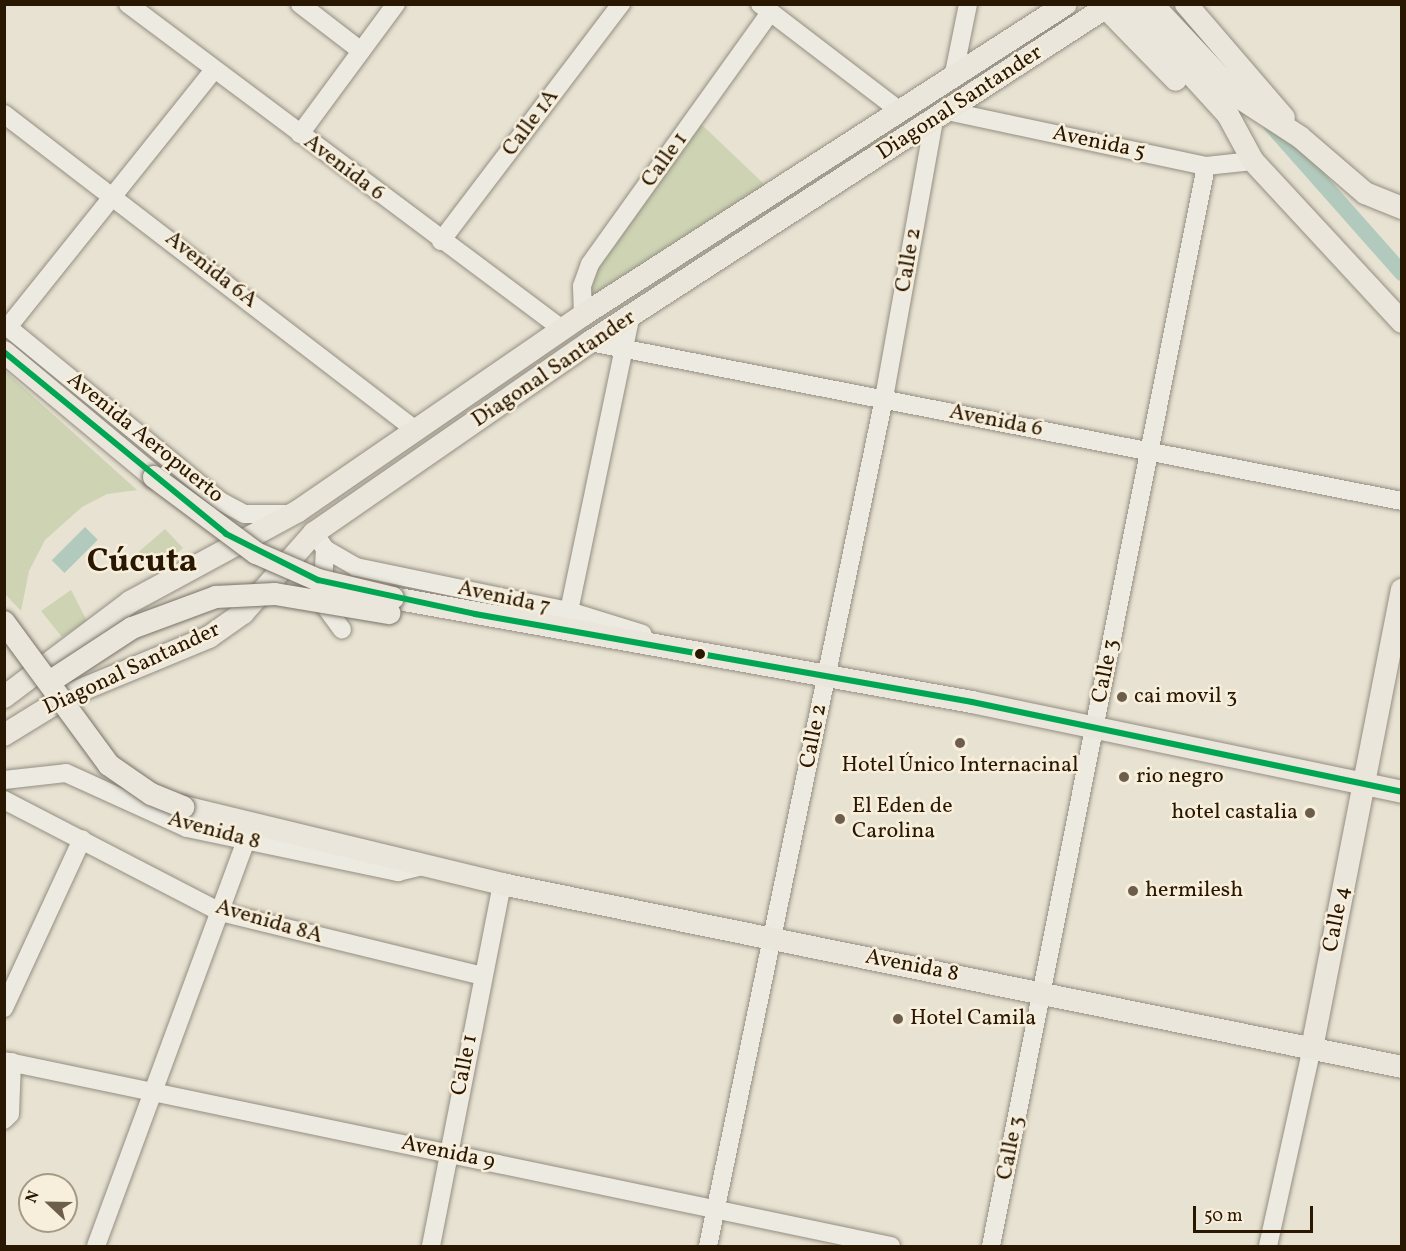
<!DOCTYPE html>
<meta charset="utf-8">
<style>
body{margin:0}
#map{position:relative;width:1406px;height:1251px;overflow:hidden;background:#e8e2d2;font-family:Vollkorn,serif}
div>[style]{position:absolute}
.green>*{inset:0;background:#cdd3b3}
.water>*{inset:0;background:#b2cabd;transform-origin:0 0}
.canal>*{height:16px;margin:-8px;padding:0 8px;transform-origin:8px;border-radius:8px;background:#b2cabd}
.roads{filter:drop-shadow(0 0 2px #948e82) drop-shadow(0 0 2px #948e82)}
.minor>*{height:18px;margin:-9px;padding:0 9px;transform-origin:9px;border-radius:9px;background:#edeae1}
.major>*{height:22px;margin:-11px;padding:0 11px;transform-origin:11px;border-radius:11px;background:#eae6dc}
.bridges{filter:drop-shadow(0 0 2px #787267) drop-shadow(0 0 2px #787267)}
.major-bridge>*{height:22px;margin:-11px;padding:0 11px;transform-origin:11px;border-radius:11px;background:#eae6dc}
.bus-1>*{height:6px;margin:-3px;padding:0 3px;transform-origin:3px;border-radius:3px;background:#00a651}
.dots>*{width:16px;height:16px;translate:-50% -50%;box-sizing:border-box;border:3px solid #f7efdb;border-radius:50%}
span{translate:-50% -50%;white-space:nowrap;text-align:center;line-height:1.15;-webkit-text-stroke:5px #f7efdb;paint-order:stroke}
.street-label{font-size:22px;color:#2a1702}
.poi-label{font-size:22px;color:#2a1702}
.left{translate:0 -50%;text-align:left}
.right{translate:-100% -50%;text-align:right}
.town-label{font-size:34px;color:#2a1702;font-weight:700}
.frame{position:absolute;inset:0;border:6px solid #2a1702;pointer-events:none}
.north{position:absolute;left:18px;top:1173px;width:60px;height:60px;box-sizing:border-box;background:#f7efdb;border:2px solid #a59984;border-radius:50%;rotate:292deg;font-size:16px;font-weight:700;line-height:24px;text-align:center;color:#2a1702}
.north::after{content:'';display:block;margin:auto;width:21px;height:27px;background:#6c5e4b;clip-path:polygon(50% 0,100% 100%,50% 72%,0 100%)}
.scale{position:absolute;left:1193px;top:1206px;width:120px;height:27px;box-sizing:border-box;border:3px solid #2a1702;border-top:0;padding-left:8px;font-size:18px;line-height:21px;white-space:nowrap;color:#2a1702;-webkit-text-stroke:4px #f7efdb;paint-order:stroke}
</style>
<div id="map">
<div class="green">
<i style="clip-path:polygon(701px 124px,765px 185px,589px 305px,588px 279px)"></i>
<i style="clip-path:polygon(5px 371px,137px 490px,107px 494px,82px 507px,45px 540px,29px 571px,21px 611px,5px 594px)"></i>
<i style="clip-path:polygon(165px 529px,183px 548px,164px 564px,134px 556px)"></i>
<i style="clip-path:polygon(71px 590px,87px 621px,62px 637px,41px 611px)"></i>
</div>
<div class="water">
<i style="left:85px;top:527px;width:18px;height:47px;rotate:45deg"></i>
</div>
<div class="canal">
<i style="left:1271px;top:125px;width:198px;rotate:48.5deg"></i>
</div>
<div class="roads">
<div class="minor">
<i style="left:128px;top:4px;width:542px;rotate:36.83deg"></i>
<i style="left:300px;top:4px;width:77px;rotate:37.6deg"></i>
<i style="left:760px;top:4px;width:176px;rotate:37.4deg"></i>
<i style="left:953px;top:78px;width:76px;rotate:-78.5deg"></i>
<i style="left:947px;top:111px;width:265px;rotate:12deg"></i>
<i style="left:1206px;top:166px;width:47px;rotate:-6.1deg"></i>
<i style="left:4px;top:114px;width:517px;rotate:37.53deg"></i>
<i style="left:300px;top:134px;width:162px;rotate:-53.6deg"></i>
<i style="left:441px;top:241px;width:298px;rotate:-52.8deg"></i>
<i style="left:583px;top:315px;width:29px;rotate:-92deg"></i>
<i style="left:582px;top:286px;width:23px;rotate:-70deg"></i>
<i style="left:590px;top:264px;width:309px;rotate:-54.4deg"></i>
<i style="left:4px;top:324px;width:279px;rotate:39.3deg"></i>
<i style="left:220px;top:501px;width:27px;rotate:28deg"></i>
<i style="left:244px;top:514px;width:43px"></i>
<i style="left:8px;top:327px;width:329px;rotate:-51.3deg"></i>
<i style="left:590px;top:342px;width:827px;rotate:11.08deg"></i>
<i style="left:314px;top:533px;width:19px;rotate:55deg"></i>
<i style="left:325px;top:549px;width:36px;rotate:30deg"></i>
<i style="left:356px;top:567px;width:217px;rotate:11.7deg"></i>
<i style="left:569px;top:611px;width:77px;rotate:17.3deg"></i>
<i style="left:325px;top:549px;width:53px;rotate:93.2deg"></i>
<i style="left:322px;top:602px;width:34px;rotate:54deg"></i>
<i style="left:569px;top:611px;width:299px;rotate:-78.2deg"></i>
<i style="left:4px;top:780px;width:62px;rotate:-6.4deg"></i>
<i style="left:66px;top:773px;width:133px;rotate:24.4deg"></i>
<i style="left:187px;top:828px;width:216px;rotate:11.8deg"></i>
<i style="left:398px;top:872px;width:25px;rotate:-14deg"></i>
<i style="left:4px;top:800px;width:243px;rotate:27.4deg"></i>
<i style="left:220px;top:912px;width:270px;rotate:13.7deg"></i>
<i style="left:4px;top:1008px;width:186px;rotate:-65.2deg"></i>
<i style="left:4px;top:1061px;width:906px;rotate:11.78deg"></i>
<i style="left:4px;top:1120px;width:8px;rotate:-45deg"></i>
<i style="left:10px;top:1114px;width:52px;rotate:-87.8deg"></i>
<i style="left:96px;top:1246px;width:432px;rotate:-69.7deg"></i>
<i style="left:431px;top:1246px;width:369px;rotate:-78.9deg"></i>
<i style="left:708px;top:1246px;width:866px;rotate:-78.27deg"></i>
<i style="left:884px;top:398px;width:283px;rotate:-79.8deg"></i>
<i style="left:991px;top:1246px;width:1101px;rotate:-78.74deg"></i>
<i style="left:1268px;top:1246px;width:203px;rotate:-77.5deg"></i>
</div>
<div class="major">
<i style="left:1127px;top:4px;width:150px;rotate:47.7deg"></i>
<i style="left:1228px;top:115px;width:52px;rotate:61.5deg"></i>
<i style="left:1253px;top:161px;width:219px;rotate:47.2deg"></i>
<i style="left:1152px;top:4px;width:129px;rotate:46.9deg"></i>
<i style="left:1240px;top:98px;width:72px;rotate:33deg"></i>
<i style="left:1300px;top:137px;width:86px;rotate:40.7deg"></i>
<i style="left:1365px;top:193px;width:40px;rotate:22deg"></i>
<i style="left:1186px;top:4px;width:150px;rotate:49.3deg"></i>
<i style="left:1106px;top:8px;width:100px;rotate:45.8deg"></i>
<i style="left:4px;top:352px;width:195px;rotate:39.8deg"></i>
<i style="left:393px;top:598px;width:588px;rotate:10.18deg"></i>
<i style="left:972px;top:702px;width:439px;rotate:11.8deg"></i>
<i style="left:4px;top:697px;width:158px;rotate:-37deg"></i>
<i style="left:130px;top:602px;width:191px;rotate:-28.4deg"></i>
<i style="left:298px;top:511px;width:346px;rotate:-34.5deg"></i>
<i style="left:583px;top:315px;width:574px;rotate:-32.78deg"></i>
<i style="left:4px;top:735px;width:76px;rotate:-31.6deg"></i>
<i style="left:69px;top:695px;width:152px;rotate:-22.5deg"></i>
<i style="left:209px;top:637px;width:42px;rotate:-35.2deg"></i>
<i style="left:243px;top:613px;width:107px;rotate:-48.4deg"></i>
<i style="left:314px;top:533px;width:336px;rotate:-34.7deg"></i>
<i style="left:590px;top:342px;width:621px;rotate:-32.97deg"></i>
<i style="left:184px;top:807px;width:327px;rotate:13.6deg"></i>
<i style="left:502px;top:884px;width:918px;rotate:11.49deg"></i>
<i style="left:1312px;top:1048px;width:467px;rotate:-78.9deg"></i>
</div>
</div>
<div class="bridges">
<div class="major-bridge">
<i style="left:154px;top:477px;width:127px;rotate:36.7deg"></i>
<i style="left:256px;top:553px;width:68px;rotate:23.5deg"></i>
<i style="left:318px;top:580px;width:77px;rotate:13.5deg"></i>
<i style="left:4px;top:622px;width:177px;rotate:53.7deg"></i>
<i style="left:109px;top:765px;width:51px;rotate:34.6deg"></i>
<i style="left:151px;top:794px;width:35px;rotate:22deg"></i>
<i style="left:57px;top:677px;width:90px;rotate:-33.2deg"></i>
<i style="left:132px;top:628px;width:90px;rotate:-20.3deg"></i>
<i style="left:216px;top:597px;width:59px;rotate:-2.9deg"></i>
<i style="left:275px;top:594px;width:116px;rotate:9.5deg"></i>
</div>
</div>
<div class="bus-1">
<i style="left:4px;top:352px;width:287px;rotate:39.3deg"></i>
<i style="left:226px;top:534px;width:103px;rotate:26.6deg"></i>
<i style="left:318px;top:580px;width:161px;rotate:12.2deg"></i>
<i style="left:475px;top:614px;width:505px;rotate:10.04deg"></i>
<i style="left:972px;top:702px;width:439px;rotate:11.8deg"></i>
</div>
<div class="dots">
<i style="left:700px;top:654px;background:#2a1702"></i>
<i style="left:1122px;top:697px;background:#6c5e4b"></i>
<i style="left:960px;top:743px;background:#6c5e4b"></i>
<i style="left:1124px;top:777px;background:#6c5e4b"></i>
<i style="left:1310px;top:813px;background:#6c5e4b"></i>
<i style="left:840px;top:819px;background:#6c5e4b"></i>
<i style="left:1133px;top:891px;background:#6c5e4b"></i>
<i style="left:898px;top:1019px;background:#6c5e4b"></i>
</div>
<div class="street-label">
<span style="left:960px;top:103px;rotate:-33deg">Diagonal Santander</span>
<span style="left:531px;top:123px;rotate:-53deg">Calle 1A</span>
<span style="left:1099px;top:143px;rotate:12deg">Avenida 5</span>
<span style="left:665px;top:160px;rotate:-54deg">Calle 1</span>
<span style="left:344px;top:168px;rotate:37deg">Avenida 6</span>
<span style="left:909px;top:260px;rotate:-80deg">Calle 2</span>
<span style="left:211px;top:270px;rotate:38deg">Avenida 6A</span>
<span style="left:554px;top:369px;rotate:-34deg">Diagonal Santander</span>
<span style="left:996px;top:421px;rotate:11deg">Avenida 6</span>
<span style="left:145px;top:438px;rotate:39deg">Avenida Aeropuerto</span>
<span style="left:504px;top:598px;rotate:12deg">Avenida 7</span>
<span style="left:132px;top:669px;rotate:-25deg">Diagonal Santander</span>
<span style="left:1106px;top:671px;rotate:-79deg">Calle 3</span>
<span style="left:814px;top:736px;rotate:-79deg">Calle 2</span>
<span style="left:214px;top:831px;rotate:15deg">Avenida 8</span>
<span style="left:1337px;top:919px;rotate:-79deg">Calle 4</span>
<span style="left:269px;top:922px;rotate:16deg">Avenida 8A</span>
<span style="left:912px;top:966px;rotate:11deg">Avenida 8</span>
<span style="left:465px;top:1065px;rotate:-79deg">Calle 1</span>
<span style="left:1011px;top:1148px;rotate:-79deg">Calle 3</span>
<span style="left:448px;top:1153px;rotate:12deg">Avenida 9</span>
</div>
<div class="poi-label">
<span class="left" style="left:1134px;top:697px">cai movil 3</span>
<span style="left:960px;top:766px">Hotel Único Internacinal</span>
<span class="left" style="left:1136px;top:777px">rio negro</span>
<span class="left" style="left:852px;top:819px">El Eden de<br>Carolina</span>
<span class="right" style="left:1298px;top:813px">hotel castalia</span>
<span class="left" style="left:1145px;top:891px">hermilesh</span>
<span class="left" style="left:910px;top:1019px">Hotel Camila</span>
</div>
<div class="town-label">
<span style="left:142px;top:563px">Cúcuta</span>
</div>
<div class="frame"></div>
<div class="north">N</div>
<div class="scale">50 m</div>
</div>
